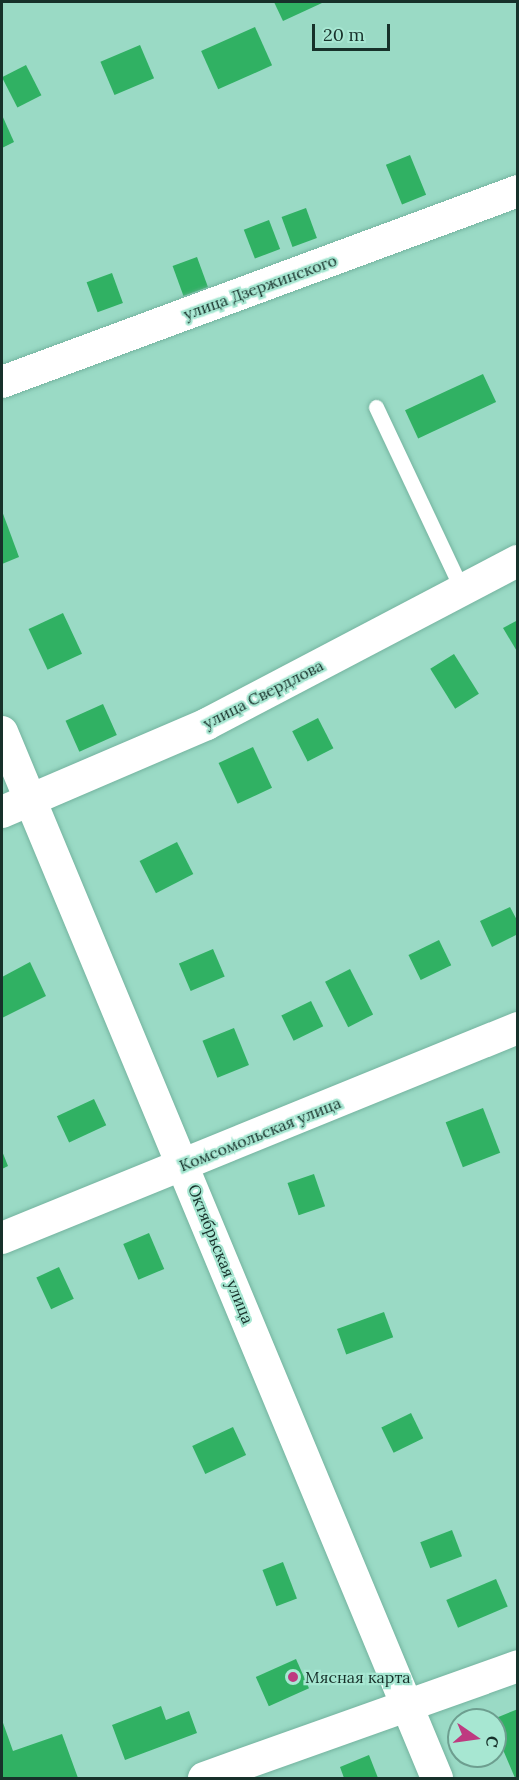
<!DOCTYPE html>
<meta charset="utf-8">
<style>
body{margin:0}
#map{position:relative;width:519px;height:1780px;overflow:hidden;background:#9adac5;font-family:Lora,serif}
div>[style]{position:absolute}
.building>*{inset:0;background:#30b163;transform-origin:0 0}
.roads{filter:drop-shadow(0 0 2px #74b39f) drop-shadow(0 0 2px #74b39f)}
.service>*{height:15px;margin:-7.5px;padding:0 7.5px;transform-origin:7.5px;border-radius:7.5px;background:#fff}
.minor>*{height:32px;margin:-16px;padding:0 16px;transform-origin:16px;border-radius:16px;background:#fff}
.dots>*{width:16px;height:16px;translate:-50% -50%;box-sizing:border-box;border:3px solid #a7e7d2;border-radius:50%}
span{translate:-50% -50%;white-space:nowrap;text-align:center;line-height:1.15;-webkit-text-stroke:4.5px #a7e7d2;paint-order:stroke}
.street-label{font-size:16px;color:#17312a}
.poi-label{font-size:16px;color:#17312a}
.left{translate:0 -50%;text-align:left}
.frame{position:absolute;inset:0;border:3px solid #17312a;pointer-events:none}
.north{position:absolute;left:447px;top:1708px;width:60px;height:60px;box-sizing:border-box;background:#a7e7d2;border:2px solid #6d9e8f;border-radius:50%;rotate:103deg;font-size:16px;font-weight:700;line-height:24px;text-align:center;color:#17312a}
.north::after{content:'';display:block;margin:auto;width:21px;height:27px;background:#be3a80;clip-path:polygon(50% 0,100% 100%,50% 72%,0 100%)}
.scale{position:absolute;left:312px;top:24px;width:78px;height:27px;box-sizing:border-box;border:3px solid #17312a;border-top:0;padding-left:8px;font-size:18px;line-height:21px;white-space:nowrap;color:#17312a;-webkit-text-stroke:4px #a7e7d2;paint-order:stroke}
</style>
<div id="map">
<div class="building">
<i style="clip-path:polygon(274px 2px,321px 2px,322px 3px,283px 21px)"></i>
<i style="left:255px;top:27px;width:42px;height:59px;rotate:66deg"></i>
<i style="left:140px;top:45px;width:36px;height:43px;rotate:67deg"></i>
<i style="left:26px;top:65px;width:34px;height:27px;rotate:63deg"></i>
<i style="clip-path:polygon(2px 115px,14px 142px,2px 148px)"></i>
<i style="left:410px;top:155px;width:43px;height:26px;rotate:68deg"></i>
<i style="left:306px;top:208px;width:32px;height:26px;rotate:70deg"></i>
<i style="left:269px;top:220px;width:31px;height:27px;rotate:69deg"></i>
<i style="left:197px;top:257px;width:32px;height:26px;rotate:70deg"></i>
<i style="left:112px;top:273px;width:32px;height:27px;rotate:70deg"></i>
<i style="left:483px;top:374px;width:31px;height:86px;rotate:65deg"></i>
<i style="clip-path:polygon(2px 511px,19px 557px,2px 564px)"></i>
<i style="left:63px;top:613px;width:45px;height:38px;rotate:65deg"></i>
<i style="clip-path:polygon(518px 620px,518px 653px,503px 628px)"></i>
<i style="left:454px;top:654px;width:47px;height:28px;rotate:58deg"></i>
<i style="left:103px;top:704px;width:34px;height:41px;rotate:66deg"></i>
<i style="left:318px;top:718px;width:34px;height:29px;rotate:63deg"></i>
<i style="left:253px;top:747px;width:45px;height:38px;rotate:65deg"></i>
<i style="left:177px;top:842px;width:36px;height:42px;rotate:63deg"></i>
<i style="clip-path:polygon(510px 907px,518px 922px,518px 934px,492px 947px,480px 921px)"></i>
<i style="left:439px;top:940px;width:28px;height:34px;rotate:64deg"></i>
<i style="left:213px;top:949px;width:30px;height:37px;rotate:67deg"></i>
<i style="clip-path:polygon(30px 962px,46px 996px,2px 1018px,2px 977px)"></i>
<i style="left:350px;top:969px;width:51px;height:28px;rotate:63deg"></i>
<i style="left:311px;top:1001px;width:28px;height:33px;rotate:64deg"></i>
<i style="left:234px;top:1028px;width:40px;height:34px;rotate:68deg"></i>
<i style="left:94px;top:1099px;width:29px;height:41px;rotate:65deg"></i>
<i style="left:483px;top:1108px;width:48px;height:40px;rotate:69deg"></i>
<i style="clip-path:polygon(2px 1151px,8px 1166px,2px 1169px)"></i>
<i style="left:314px;top:1174px;width:34px;height:28px;rotate:71deg"></i>
<i style="left:149px;top:1233px;width:39px;height:28px;rotate:67deg"></i>
<i style="left:59px;top:1267px;width:35px;height:25px;rotate:65deg"></i>
<i style="left:384px;top:1312px;width:27px;height:50px;rotate:70deg"></i>
<i style="left:411px;top:1413px;width:28px;height:33px;rotate:64deg"></i>
<i style="left:233px;top:1427px;width:31px;height:45px;rotate:65deg"></i>
<i style="left:452px;top:1530px;width:28px;height:34px;rotate:69deg"></i>
<i style="left:283px;top:1562px;width:39px;height:22px;rotate:69deg"></i>
<i style="left:496px;top:1579px;width:30px;height:54px;rotate:67deg"></i>
<i style="left:296px;top:1659px;width:32px;height:44px;rotate:66deg"></i>
<i style="clip-path:polygon(161px 1706px,166px 1720px,189px 1711px,197px 1733px,125px 1760px,112px 1725px)"></i>
<i style="clip-path:polygon(518px 1709px,518px 1778px,515px 1778px,495px 1731px,495px 1720px,491px 1720px)"></i>
<i style="clip-path:polygon(2px 1720px,13px 1751px,62px 1734px,78px 1778px,2px 1778px)"></i>
<i style="clip-path:polygon(369px 1755px,378px 1778px,344px 1778px,340px 1767px)"></i>
</div>
<div class="roads">
<div class="service">
<i style="left:376px;top:407px;width:202px;rotate:64.8deg"></i>
</div>
<div class="minor">
<i style="left:2px;top:382px;width:550px;rotate:-20.31deg"></i>
<i style="left:2px;top:732px;width:1133px;rotate:67.42deg"></i>
<i style="left:2px;top:812px;width:223px;rotate:-23.2deg"></i>
<i style="left:207px;top:724px;width:351px;rotate:-27.7deg"></i>
<i style="left:2px;top:1238px;width:557px;rotate:-22.15deg"></i>
<i style="left:204px;top:1778px;width:333px;rotate:-19.6deg"></i>
</div>
</div>
<div class="dots">
<i style="left:293px;top:1677px;background:#be3a80"></i>
</div>
<div class="street-label">
<span style="left:260px;top:287px;rotate:-20deg">улица Дзержинского</span>
<span style="left:263px;top:694px;rotate:-27deg">улица Свердлова</span>
<span style="left:260px;top:1134px;rotate:-22deg">Комсомольская улица</span>
<span style="left:221px;top:1254px;rotate:68deg">Октябрьская улица</span>
</div>
<div class="poi-label">
<span class="left" style="left:305px;top:1677px">Мясная карта</span>
</div>
<div class="frame"></div>
<div class="north">С</div>
<div class="scale">20 m</div>
</div>
